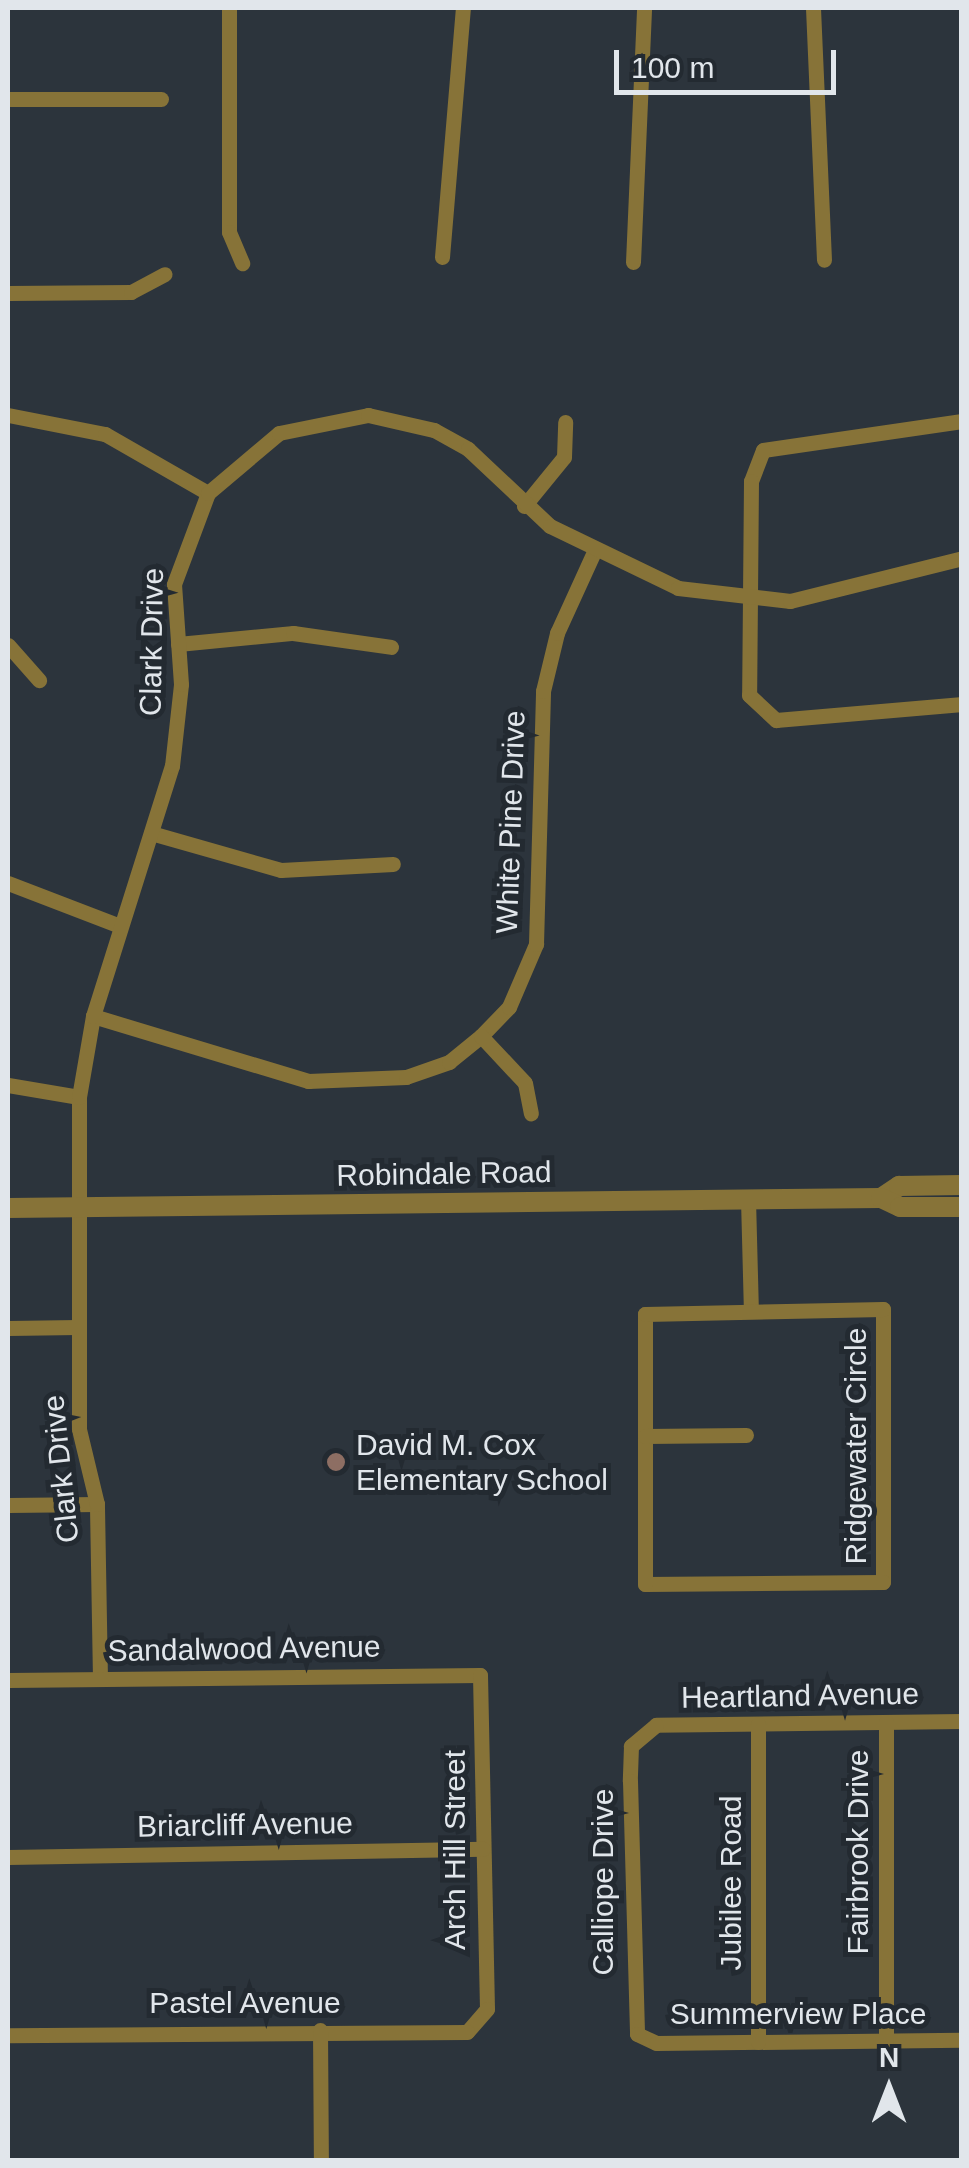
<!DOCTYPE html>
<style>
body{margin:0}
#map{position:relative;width:969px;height:2168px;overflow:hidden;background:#2c343c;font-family:Helvetica,sans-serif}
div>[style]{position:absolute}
.minor>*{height:15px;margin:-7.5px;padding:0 7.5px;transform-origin:7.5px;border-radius:7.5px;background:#877338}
.tertiary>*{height:20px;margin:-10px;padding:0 10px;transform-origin:10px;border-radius:10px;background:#877338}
.dots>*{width:28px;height:28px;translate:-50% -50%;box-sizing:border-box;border:5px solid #232a31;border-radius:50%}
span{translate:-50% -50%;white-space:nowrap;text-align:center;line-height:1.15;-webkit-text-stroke:10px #232a31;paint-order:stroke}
.street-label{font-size:30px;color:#e1e6eb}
.poi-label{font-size:30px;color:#e1e6eb}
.left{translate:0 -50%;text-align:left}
.frame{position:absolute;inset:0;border:10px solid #e1e6eb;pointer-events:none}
.north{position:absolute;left:839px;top:2038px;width:100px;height:100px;-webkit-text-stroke:8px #232a31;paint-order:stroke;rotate:0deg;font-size:28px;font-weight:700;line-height:40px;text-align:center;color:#e1e6eb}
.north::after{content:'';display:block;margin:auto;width:35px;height:45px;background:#e1e6eb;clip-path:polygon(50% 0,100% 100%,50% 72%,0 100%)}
.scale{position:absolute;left:614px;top:50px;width:222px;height:45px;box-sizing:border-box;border:5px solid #e1e6eb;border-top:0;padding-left:12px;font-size:30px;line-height:35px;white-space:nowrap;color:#e1e6eb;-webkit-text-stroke:8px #232a31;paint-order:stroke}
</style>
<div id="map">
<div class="minor">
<i style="left:229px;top:8px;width:224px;rotate:90deg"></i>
<i style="left:229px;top:232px;width:34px;rotate:67deg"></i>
<i style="left:813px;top:8px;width:252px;rotate:87.5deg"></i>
<i style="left:8px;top:99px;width:153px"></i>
<i style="left:442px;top:257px;width:250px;rotate:-85.2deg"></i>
<i style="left:633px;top:262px;width:254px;rotate:-87.5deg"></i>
<i style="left:8px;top:293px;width:123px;rotate:-0.5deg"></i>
<i style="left:131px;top:292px;width:38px;rotate:-28deg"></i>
<i style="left:8px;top:415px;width:99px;rotate:11.1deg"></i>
<i style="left:105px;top:434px;width:119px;rotate:29.8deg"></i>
<i style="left:962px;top:421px;width:201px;rotate:171.7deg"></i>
<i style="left:763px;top:450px;width:33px;rotate:111deg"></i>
<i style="left:751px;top:481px;width:214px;rotate:90.5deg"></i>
<i style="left:749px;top:695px;width:37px;rotate:43deg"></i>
<i style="left:776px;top:720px;width:187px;rotate:-4.9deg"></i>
<i style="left:524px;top:506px;width:63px;rotate:-50.8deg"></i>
<i style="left:564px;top:457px;width:35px;rotate:-88deg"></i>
<i style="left:178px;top:644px;width:116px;rotate:-5.5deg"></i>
<i style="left:293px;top:633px;width:99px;rotate:8.1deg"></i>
<i style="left:8px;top:645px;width:47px;rotate:48.5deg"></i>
<i style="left:151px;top:833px;width:135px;rotate:15.9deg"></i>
<i style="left:281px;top:870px;width:112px;rotate:-3.1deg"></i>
<i style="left:8px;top:883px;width:120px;rotate:21deg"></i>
<i style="left:93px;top:1016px;width:225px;rotate:16.8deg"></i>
<i style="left:308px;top:1081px;width:98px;rotate:-2.3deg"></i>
<i style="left:406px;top:1077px;width:46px;rotate:-19.2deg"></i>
<i style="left:449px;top:1062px;width:41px;rotate:-39.1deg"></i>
<i style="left:481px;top:1036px;width:40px;rotate:-46deg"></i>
<i style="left:509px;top:1007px;width:69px;rotate:-66.8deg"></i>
<i style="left:536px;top:944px;width:253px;rotate:-88.4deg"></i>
<i style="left:543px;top:691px;width:60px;rotate:-76.4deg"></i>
<i style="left:557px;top:633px;width:87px;rotate:-65.5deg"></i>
<i style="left:481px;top:1036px;width:64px;rotate:46.9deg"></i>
<i style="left:525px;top:1083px;width:31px;rotate:79deg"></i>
<i style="left:8px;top:1085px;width:72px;rotate:9.6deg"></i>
<i style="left:748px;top:1199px;width:111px;rotate:88.5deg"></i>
<i style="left:883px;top:1309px;width:273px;rotate:90deg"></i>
<i style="left:883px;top:1582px;width:238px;rotate:179.5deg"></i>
<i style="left:645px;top:1584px;width:270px;rotate:-90deg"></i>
<i style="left:645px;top:1314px;width:238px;rotate:-1.2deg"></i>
<i style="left:8px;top:1328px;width:70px;rotate:-0.8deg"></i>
<i style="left:645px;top:1436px;width:101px;rotate:-0.6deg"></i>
<i style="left:8px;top:1505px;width:89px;rotate:-0.6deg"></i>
<i style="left:100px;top:1679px;width:175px;rotate:-91deg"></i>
<i style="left:97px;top:1504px;width:77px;rotate:-103.5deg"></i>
<i style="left:79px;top:1429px;width:332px;rotate:-90deg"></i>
<i style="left:79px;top:1097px;width:82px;rotate:-80.2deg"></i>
<i style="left:93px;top:1016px;width:262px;rotate:-72.5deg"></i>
<i style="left:172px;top:766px;width:82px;rotate:-83.7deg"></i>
<i style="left:181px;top:684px;width:100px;rotate:-94deg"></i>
<i style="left:174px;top:584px;width:97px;rotate:-69.5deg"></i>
<i style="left:208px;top:493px;width:93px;rotate:-40.2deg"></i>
<i style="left:279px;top:433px;width:91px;rotate:-11.4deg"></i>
<i style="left:368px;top:415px;width:68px;rotate:12.8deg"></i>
<i style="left:434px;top:430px;width:39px;rotate:29deg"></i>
<i style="left:468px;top:449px;width:112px;rotate:43.2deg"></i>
<i style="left:550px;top:526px;width:142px;rotate:25.8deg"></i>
<i style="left:678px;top:588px;width:113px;rotate:6.6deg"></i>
<i style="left:790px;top:601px;width:177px;rotate:-14deg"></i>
<i style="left:8px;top:1680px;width:472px;rotate:-0.6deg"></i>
<i style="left:480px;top:1675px;width:334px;rotate:88.8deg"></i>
<i style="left:487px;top:2009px;width:30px;rotate:131deg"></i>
<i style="left:467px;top:2032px;width:459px;rotate:179.6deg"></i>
<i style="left:962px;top:1721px;width:306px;rotate:179.3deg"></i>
<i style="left:656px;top:1725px;width:33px;rotate:140deg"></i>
<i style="left:631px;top:1746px;width:35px;rotate:92deg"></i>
<i style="left:630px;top:1781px;width:253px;rotate:88.4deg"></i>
<i style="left:637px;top:2034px;width:21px;rotate:25deg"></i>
<i style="left:656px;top:2043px;width:306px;rotate:-0.6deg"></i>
<i style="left:886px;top:1722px;width:319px;rotate:90deg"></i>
<i style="left:758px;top:1724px;width:318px;rotate:90deg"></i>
<i style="left:8px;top:1857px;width:475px;rotate:-1deg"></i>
<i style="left:320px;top:2030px;width:130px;rotate:89.6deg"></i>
</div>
<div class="tertiary">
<i style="left:881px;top:1198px;width:22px;rotate:-34deg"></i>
<i style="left:899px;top:1186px;width:63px;rotate:-0.9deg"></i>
<i style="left:8px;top:1208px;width:873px;rotate:-0.66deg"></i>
<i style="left:881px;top:1198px;width:21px;rotate:25deg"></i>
<i style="left:900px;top:1207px;width:62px"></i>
</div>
<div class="dots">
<i style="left:336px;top:1462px;background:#8d6e63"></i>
</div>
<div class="street-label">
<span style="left:152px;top:642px;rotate:-89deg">Clark Drive</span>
<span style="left:511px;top:822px;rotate:-88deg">White Pine Drive</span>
<span style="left:444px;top:1174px;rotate:-1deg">Robindale Road</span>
<span style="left:856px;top:1446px;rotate:-90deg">Ridgewater Circle</span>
<span style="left:61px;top:1469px;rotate:-96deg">Clark Drive</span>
<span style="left:244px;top:1649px;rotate:-1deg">Sandalwood Avenue</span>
<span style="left:800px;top:1696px;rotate:-1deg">Heartland Avenue</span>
<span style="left:245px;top:1825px;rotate:-1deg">Briarcliff Avenue</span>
<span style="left:455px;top:1850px;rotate:-90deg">Arch Hill Street</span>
<span style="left:858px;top:1852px;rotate:-90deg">Fairbrook Drive</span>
<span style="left:603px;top:1882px;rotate:-90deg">Calliope Drive</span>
<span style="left:731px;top:1883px;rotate:-90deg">Jubilee Road</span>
<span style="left:245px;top:2003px">Pastel Avenue</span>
<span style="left:798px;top:2014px">Summerview Place</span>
</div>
<div class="poi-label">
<span class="left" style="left:356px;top:1462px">David M. Cox<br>Elementary School</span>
</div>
<div class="frame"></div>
<div class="north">N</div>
<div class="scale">100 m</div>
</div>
